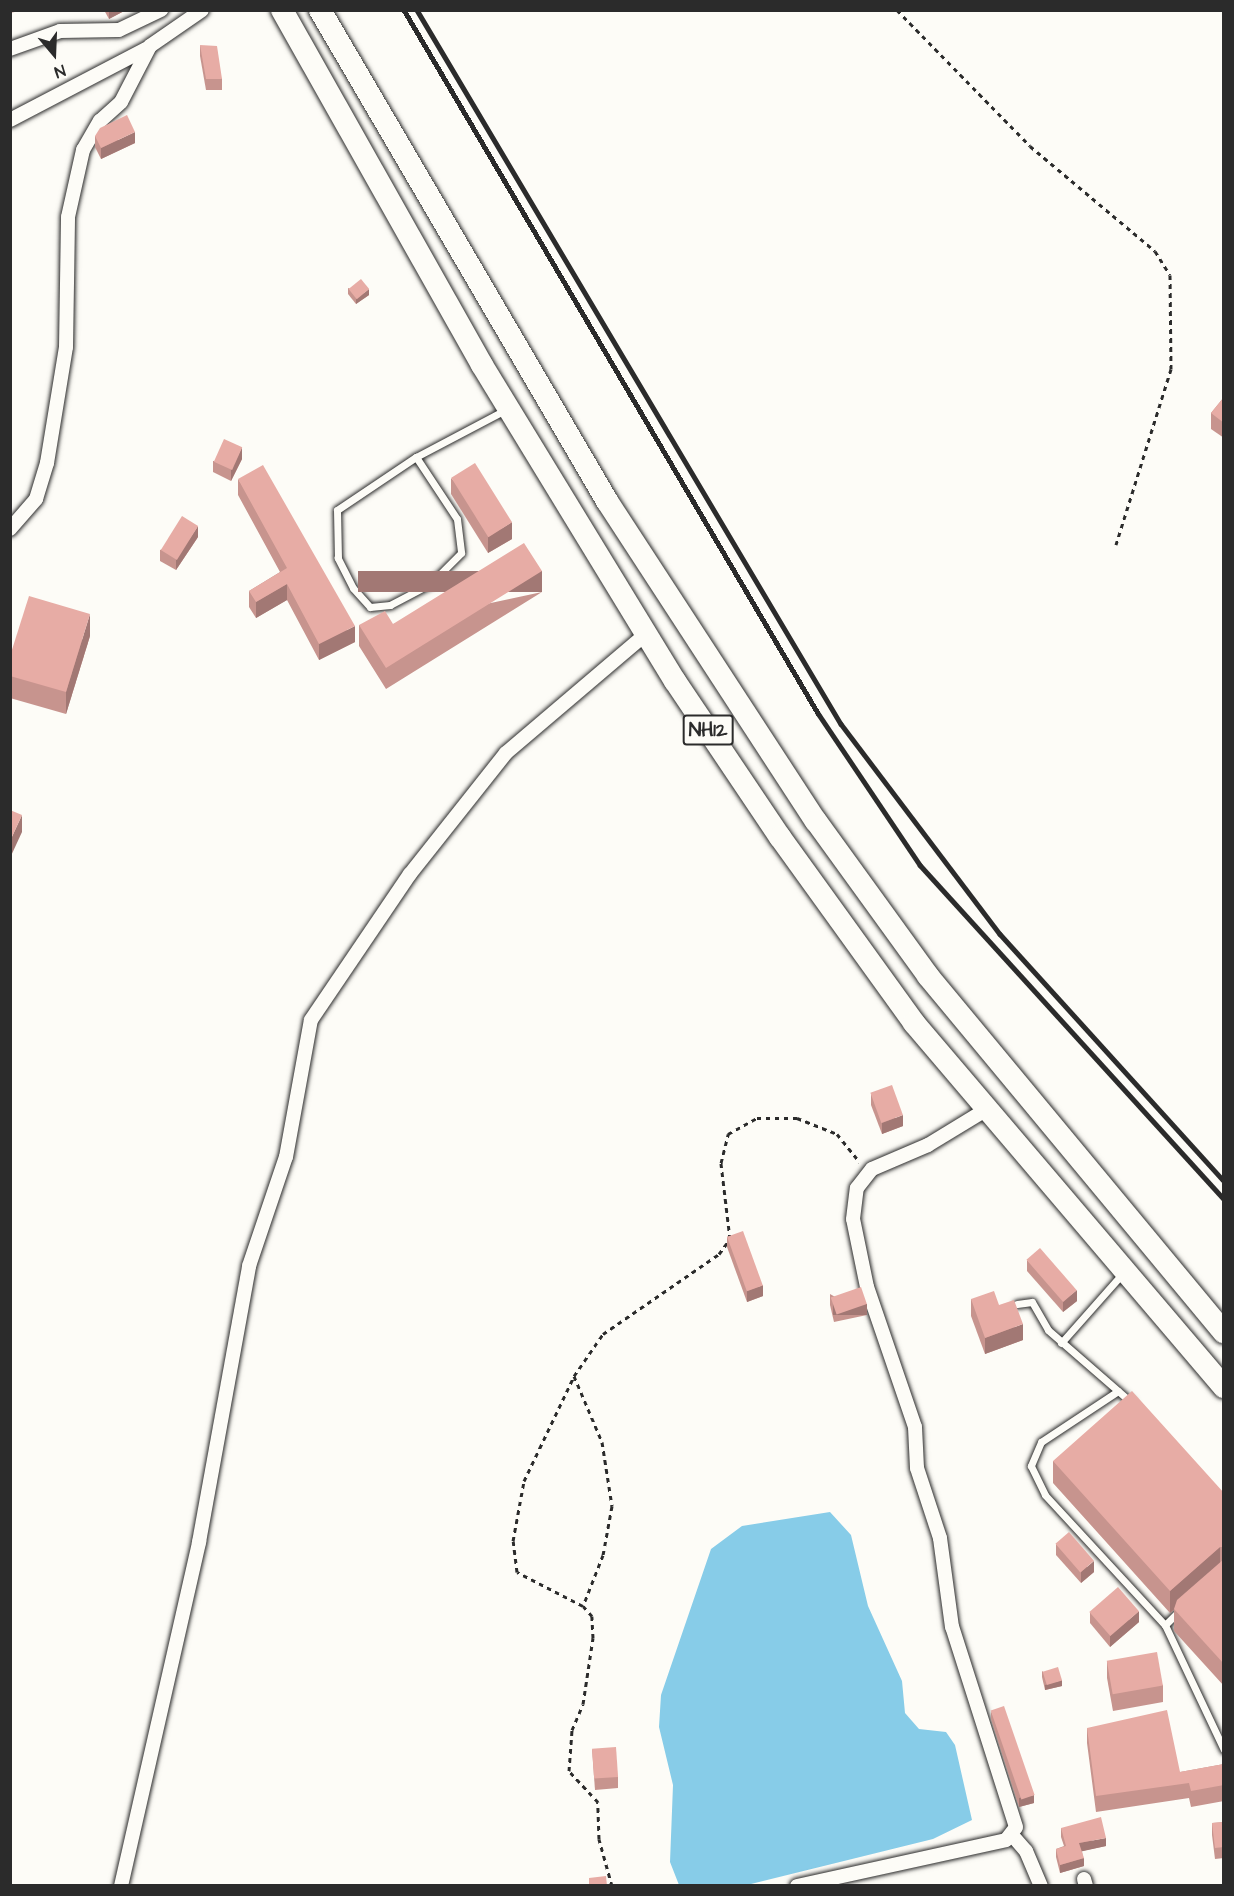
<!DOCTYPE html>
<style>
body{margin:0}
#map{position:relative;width:1234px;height:1896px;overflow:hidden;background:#fdfcf7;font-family:"Architects Daughter",sans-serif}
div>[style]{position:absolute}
.water>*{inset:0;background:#87cce8}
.path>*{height:3px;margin-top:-1.5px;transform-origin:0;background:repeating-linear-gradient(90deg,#2b2b2b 0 4.5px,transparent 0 9px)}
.roads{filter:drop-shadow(0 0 2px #2b2b2b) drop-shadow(0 0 2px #2b2b2b)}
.service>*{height:7px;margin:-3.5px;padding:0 3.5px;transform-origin:3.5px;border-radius:3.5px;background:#fdfcf7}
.minor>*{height:14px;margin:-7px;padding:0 7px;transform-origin:7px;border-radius:7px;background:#fdfcf7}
.trunk>*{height:22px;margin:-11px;padding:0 11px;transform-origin:11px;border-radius:11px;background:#fdfcf7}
.rail>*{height:4.5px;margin:-2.25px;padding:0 2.25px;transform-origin:2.25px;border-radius:2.25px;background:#2b2b2b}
.wall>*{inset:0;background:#c7948e}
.shaded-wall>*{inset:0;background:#a27874;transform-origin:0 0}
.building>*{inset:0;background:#e7aca5;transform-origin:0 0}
span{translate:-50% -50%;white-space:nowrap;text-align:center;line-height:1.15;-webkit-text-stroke:4.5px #fdfcf7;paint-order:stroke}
.shield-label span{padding:2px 4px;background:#fdfcf7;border:2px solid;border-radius:4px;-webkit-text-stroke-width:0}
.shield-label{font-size:20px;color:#2b2b2b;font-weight:700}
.frame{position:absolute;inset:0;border:12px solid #2b2b2b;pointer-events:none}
.north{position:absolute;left:24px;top:24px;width:60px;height:60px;-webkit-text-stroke:4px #fdfcf7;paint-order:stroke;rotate:161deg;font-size:16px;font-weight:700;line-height:24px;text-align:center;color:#2b2b2b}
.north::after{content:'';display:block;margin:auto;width:21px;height:27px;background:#2b2b2b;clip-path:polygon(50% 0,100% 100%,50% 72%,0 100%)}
</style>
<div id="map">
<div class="water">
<i style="clip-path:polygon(830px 1512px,851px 1535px,868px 1606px,902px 1681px,905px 1713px,919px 1729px,946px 1732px,955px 1745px,972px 1820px,933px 1839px,747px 1885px,679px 1885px,670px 1862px,673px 1785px,659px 1727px,661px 1695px,711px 1549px,742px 1526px)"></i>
</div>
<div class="path">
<i style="left:897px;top:10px;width:190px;rotate:45.6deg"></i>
<i style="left:1030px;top:146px;width:163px;rotate:40deg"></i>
<i style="left:1155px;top:251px;width:28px;rotate:58deg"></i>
<i style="left:1170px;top:275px;width:94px;rotate:89.4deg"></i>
<i style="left:1171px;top:369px;width:184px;rotate:107.4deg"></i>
<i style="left:574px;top:1376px;width:72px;rotate:67deg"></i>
<i style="left:602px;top:1442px;width:65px;rotate:81.1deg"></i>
<i style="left:612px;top:1506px;width:50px;rotate:100.4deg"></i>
<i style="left:603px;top:1555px;width:55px;rotate:111.4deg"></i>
<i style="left:612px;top:1886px;width:49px;rotate:-105.5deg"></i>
<i style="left:599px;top:1839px;width:37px;rotate:-92deg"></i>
<i style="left:598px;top:1802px;width:42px;rotate:-133.1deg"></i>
<i style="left:569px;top:1771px;width:41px;rotate:-85.8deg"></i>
<i style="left:572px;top:1730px;width:28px;rotate:-67deg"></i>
<i style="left:583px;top:1704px;width:67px;rotate:-81.4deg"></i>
<i style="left:593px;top:1638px;width:22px;rotate:-93deg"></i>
<i style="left:592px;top:1616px;width:13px;rotate:-132deg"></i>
<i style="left:583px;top:1606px;width:74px;rotate:-152.7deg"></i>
<i style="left:517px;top:1572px;width:31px;rotate:-97deg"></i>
<i style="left:513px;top:1541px;width:61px;rotate:-79.6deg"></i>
<i style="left:524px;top:1481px;width:116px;rotate:-64.5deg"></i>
<i style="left:574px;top:1376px;width:51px;rotate:-55.4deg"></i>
<i style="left:603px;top:1334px;width:141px;rotate:-34.6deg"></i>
<i style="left:719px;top:1254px;width:19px;rotate:-54deg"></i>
<i style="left:730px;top:1239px;width:77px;rotate:-96.8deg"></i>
<i style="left:721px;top:1163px;width:30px;rotate:-76deg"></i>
<i style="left:728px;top:1134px;width:33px;rotate:-29deg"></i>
<i style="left:757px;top:1118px;width:40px"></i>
<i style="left:797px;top:1118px;width:43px;rotate:21.8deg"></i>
<i style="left:837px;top:1134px;width:36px;rotate:51deg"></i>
</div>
<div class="roads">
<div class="service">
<i style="left:416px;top:457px;width:74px;rotate:56.5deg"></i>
<i style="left:457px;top:519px;width:34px;rotate:83deg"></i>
<i style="left:461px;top:553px;width:44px;rotate:135deg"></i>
<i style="left:430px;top:584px;width:45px;rotate:152.3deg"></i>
<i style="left:390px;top:605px;width:20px;rotate:174deg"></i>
<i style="left:370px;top:607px;width:25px;rotate:-132deg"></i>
<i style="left:353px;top:588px;width:34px;rotate:-117deg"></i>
<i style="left:338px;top:558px;width:48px;rotate:-91.2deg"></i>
<i style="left:337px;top:510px;width:95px;rotate:-33.9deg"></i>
<i style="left:416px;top:457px;width:101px;rotate:-27.8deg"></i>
<i style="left:1017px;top:1304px;width:15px;rotate:-8deg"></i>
<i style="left:1032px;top:1302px;width:32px;rotate:60deg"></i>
<i style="left:1048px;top:1330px;width:111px;rotate:41deg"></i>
<i style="left:1061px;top:1343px;width:92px;rotate:-48.5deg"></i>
<i style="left:1118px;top:1391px;width:92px;rotate:146.5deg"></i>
<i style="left:1041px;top:1442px;width:26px;rotate:113deg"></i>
<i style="left:1031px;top:1466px;width:32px;rotate:64deg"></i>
<i style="left:1045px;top:1495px;width:177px;rotate:47.3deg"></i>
<i style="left:1165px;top:1625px;width:138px;rotate:64.7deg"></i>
<i style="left:1165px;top:1625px;width:23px;rotate:-45deg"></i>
</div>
<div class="minor">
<i style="left:10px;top:49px;width:53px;rotate:-19.8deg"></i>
<i style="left:60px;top:31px;width:59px;rotate:-1deg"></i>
<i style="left:119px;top:30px;width:47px;rotate:-25.5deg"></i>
<i style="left:10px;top:120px;width:153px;rotate:-27.6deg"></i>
<i style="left:10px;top:529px;width:40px;rotate:-49deg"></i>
<i style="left:36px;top:499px;width:38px;rotate:-73deg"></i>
<i style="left:47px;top:463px;width:118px;rotate:-80.7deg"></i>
<i style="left:66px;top:347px;width:130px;rotate:-89.1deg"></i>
<i style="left:68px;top:217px;width:69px;rotate:-77.4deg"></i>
<i style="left:83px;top:150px;width:34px;rotate:-60deg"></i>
<i style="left:100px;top:121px;width:28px;rotate:-42deg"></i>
<i style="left:121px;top:102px;width:63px;rotate:-62.6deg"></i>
<i style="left:150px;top:46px;width:63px;rotate:-34.7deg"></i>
<i style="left:1012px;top:1835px;width:21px;rotate:49deg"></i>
<i style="left:1026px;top:1851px;width:38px;rotate:67deg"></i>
<i style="left:1084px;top:1879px;width:7px;rotate:74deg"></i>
<i style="left:121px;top:1886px;width:353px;rotate:-77.2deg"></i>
<i style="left:199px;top:1542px;width:280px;rotate:-79.7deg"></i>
<i style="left:249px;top:1266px;width:115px;rotate:-71.3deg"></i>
<i style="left:286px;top:1157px;width:139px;rotate:-79.7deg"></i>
<i style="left:311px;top:1020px;width:176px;rotate:-55.9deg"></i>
<i style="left:410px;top:874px;width:154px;rotate:-51.6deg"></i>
<i style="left:506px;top:753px;width:184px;rotate:-40.4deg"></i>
<i style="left:797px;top:1886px;width:214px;rotate:-12.4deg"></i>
<i style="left:1006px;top:1840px;width:16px;rotate:-52deg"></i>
<i style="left:1016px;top:1827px;width:210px;rotate:-107.7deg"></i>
<i style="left:952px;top:1627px;width:90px;rotate:-97.7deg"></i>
<i style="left:940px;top:1538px;width:74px;rotate:-108.2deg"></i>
<i style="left:917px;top:1468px;width:41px;rotate:-92.8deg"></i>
<i style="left:915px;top:1427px;width:148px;rotate:-108.9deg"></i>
<i style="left:867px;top:1287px;width:69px;rotate:-101.6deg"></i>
<i style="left:853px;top:1219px;width:31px;rotate:-83deg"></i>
<i style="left:857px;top:1188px;width:24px;rotate:-52deg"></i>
<i style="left:872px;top:1169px;width:61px;rotate:-23.2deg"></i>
<i style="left:928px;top:1145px;width:69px;rotate:-31.4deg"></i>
</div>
<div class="trunk">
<i style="left:282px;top:10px;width:407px;rotate:60.6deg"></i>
<i style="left:482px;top:365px;width:370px;rotate:58.6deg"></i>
<i style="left:675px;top:681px;width:188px;rotate:56.1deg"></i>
<i style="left:780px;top:837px;width:229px;rotate:54.2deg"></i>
<i style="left:914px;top:1023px;width:478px;rotate:49.6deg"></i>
<i style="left:320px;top:10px;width:569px;rotate:59.69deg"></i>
<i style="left:607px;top:501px;width:382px;rotate:56.9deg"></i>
<i style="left:816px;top:821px;width:191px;rotate:54.1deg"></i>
<i style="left:928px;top:976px;width:463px;rotate:50.3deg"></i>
</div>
</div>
<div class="rail">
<i style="left:404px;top:10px;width:816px;rotate:59.51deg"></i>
<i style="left:818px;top:713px;width:183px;rotate:56.1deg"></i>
<i style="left:920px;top:865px;width:452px;rotate:47.7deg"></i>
<i style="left:417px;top:10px;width:830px;rotate:59.3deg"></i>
<i style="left:841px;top:724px;width:263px;rotate:52.9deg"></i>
<i style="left:1000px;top:934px;width:333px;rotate:47.8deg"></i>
</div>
<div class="wall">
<i style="clip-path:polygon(10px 10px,24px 10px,10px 13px)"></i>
<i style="clip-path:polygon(104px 10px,126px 10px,109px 19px)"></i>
<i style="clip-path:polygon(200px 45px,222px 79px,222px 90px,206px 90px,200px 56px)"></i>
<i style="clip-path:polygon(95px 136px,135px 143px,101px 159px,95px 147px)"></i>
<i style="clip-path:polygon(348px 288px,369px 295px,356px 304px,348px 294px)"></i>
<i style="clip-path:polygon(1224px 397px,1224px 438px,1211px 429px,1211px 413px)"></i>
<i style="clip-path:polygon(242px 459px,231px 481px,213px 472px,213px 461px)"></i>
<i style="clip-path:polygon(451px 478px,512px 539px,488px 553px,451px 494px)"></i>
<i style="clip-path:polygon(238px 479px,355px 642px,319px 660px,287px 600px,256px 618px,249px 607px,249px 591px,280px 572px,238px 495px)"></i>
<i style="clip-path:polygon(198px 537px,176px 570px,160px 561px,160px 550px)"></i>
<i style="clip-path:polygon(542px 592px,386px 689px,359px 646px,359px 625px,393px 624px)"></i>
<i style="clip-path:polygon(90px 636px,66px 714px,10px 698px,10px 676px)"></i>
<i style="clip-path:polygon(871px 1094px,903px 1126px,882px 1134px,871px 1105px)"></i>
<i style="clip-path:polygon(727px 1236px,763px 1296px,747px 1302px,727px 1247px)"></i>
<i style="clip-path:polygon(1027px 1260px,1077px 1301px,1063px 1312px,1027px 1271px)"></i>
<i style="clip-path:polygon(830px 1294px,867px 1315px,834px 1322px,830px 1305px)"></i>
<i style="clip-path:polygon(971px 1299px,999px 1305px,1023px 1340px,985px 1354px,971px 1316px)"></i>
<i style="clip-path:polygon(1053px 1461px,1224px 1493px,1224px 1686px,1174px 1631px,1174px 1610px,1170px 1613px,1053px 1483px)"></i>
<i style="clip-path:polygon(1056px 1544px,1094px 1572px,1081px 1583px,1056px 1555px)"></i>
<i style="clip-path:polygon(1090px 1612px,1139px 1622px,1110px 1647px,1090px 1623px)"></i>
<i style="clip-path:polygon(1107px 1661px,1163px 1685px,1163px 1702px,1113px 1711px,1107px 1678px)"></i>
<i style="clip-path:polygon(1042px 1671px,1062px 1686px,1045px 1690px,1042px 1677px)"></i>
<i style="clip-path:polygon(991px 1711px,1034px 1803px,1019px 1807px,991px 1719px)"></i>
<i style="clip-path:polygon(1087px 1728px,1180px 1772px,1224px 1764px,1224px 1801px,1191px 1807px,1189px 1798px,1096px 1812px,1087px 1743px)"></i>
<i style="clip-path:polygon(592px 1749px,618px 1777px,618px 1788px,595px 1790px)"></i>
<i style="clip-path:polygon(1224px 1822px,1224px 1858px,1215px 1859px,1212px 1835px,1212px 1823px)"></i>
<i style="clip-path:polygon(1061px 1828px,1106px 1846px,1082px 1851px,1084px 1866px,1060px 1873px,1056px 1857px,1056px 1849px,1064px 1846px,1061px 1837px)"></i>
</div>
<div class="shaded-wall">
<i style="clip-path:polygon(109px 10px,126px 10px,109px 19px)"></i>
<i style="clip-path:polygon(135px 132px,135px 143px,101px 159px,101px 148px)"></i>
<i style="clip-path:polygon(369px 289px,369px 295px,356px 304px,356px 299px)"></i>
<i style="clip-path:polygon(242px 447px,242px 459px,231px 481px,231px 470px)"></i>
<i style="clip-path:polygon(512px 522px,512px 539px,488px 553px,488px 537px)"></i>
<i style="clip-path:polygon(198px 526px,198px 537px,176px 570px,176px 559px)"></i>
<i style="left:542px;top:571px;width:21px;height:184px;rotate:90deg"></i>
<i style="clip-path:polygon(287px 584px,287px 600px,256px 618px,256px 602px)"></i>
<i style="clip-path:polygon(90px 614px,90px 636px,66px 714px,66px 692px)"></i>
<i style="clip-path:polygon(355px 626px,355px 642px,319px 660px,319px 644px)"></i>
<i style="clip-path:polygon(22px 815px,22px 832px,10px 858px,10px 841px)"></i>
<i style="clip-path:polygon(903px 1115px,903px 1126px,882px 1134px,882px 1123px)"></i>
<i style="clip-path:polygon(763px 1285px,763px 1296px,747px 1302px,747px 1291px)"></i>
<i style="clip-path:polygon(1077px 1290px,1077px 1301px,1063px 1312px,1063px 1301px)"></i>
<i style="left:867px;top:1304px;width:11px;height:34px;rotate:90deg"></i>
<i style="clip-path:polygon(1023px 1324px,1023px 1340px,985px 1354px,985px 1338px)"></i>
<i style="clip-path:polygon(1220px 1547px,1220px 1569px,1170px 1613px,1170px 1591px)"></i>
<i style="clip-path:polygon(1094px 1561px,1094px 1572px,1081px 1583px,1081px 1572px)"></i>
<i style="clip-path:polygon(1139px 1611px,1139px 1622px,1110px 1647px,1110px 1636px)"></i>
<i style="clip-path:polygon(1062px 1680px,1062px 1686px,1045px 1690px,1045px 1685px)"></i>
<i style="clip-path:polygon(1034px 1795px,1034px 1803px,1019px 1807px,1019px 1798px)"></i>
<i style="clip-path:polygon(1106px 1838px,1106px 1846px,1079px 1852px,1079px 1843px)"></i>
<i style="clip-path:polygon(1084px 1858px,1084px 1866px,1060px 1873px,1060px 1865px)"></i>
</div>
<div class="building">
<i style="clip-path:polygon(200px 45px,217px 46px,222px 79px,206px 79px)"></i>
<i style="clip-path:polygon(127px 115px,135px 132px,101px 148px,95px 136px,100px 128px)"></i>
<i style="left:361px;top:279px;width:13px;height:16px;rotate:51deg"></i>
<i style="clip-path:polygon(1224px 397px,1224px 423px,1211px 413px)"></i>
<i style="left:224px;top:439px;width:20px;height:25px;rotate:24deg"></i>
<i style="left:475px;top:463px;width:70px;height:28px;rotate:58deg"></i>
<i style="clip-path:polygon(263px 465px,355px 626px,319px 644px,287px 584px,256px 602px,249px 591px,287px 568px,238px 479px)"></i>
<i style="left:182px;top:516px;width:19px;height:40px;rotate:32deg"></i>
<i style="clip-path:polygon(524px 543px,542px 571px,386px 668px,359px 625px,385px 611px,393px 624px)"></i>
<i style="clip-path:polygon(29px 596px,90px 614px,66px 692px,10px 676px,10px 656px)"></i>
<i style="clip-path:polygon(10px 810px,22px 815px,10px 841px)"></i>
<i style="left:892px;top:1085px;width:32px;height:23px;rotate:70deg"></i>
<i style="left:743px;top:1231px;width:58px;height:17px;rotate:70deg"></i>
<i style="left:1040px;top:1248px;width:56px;height:18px;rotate:49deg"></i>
<i style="left:861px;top:1287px;width:18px;height:32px;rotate:71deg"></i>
<i style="clip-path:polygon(994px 1291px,999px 1305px,1014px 1300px,1023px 1324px,985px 1338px,971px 1299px)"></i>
<i style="clip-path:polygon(1132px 1391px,1224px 1493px,1224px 1547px,1220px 1547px,1170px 1591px,1053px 1461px)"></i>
<i style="left:1069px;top:1532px;width:38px;height:18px;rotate:49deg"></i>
<i style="clip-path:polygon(1224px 1559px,1224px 1664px,1174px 1609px,1177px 1600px)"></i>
<i style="left:1118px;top:1587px;width:32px;height:38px;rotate:49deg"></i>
<i style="left:1157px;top:1652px;width:34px;height:51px;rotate:80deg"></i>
<i style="left:1058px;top:1667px;width:14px;height:16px;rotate:73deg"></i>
<i style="left:1004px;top:1706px;width:94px;height:14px;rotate:71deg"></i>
<i style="clip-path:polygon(1167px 1710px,1180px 1772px,1224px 1764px,1224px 1785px,1191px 1791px,1189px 1783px,1096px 1796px,1087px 1728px)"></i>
<i style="left:616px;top:1747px;width:30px;height:24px;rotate:86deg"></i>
<i style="clip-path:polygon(1101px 1817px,1106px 1838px,1079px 1843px,1084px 1858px,1060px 1865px,1056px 1849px,1066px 1846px,1061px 1828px)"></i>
<i style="clip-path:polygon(1224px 1822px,1224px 1847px,1215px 1848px,1212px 1823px)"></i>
<i style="clip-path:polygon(606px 1876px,607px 1886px,589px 1886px,589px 1878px)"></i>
</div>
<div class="shield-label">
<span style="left:708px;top:730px">NH12</span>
</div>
<div class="frame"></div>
<div class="north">N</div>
</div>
